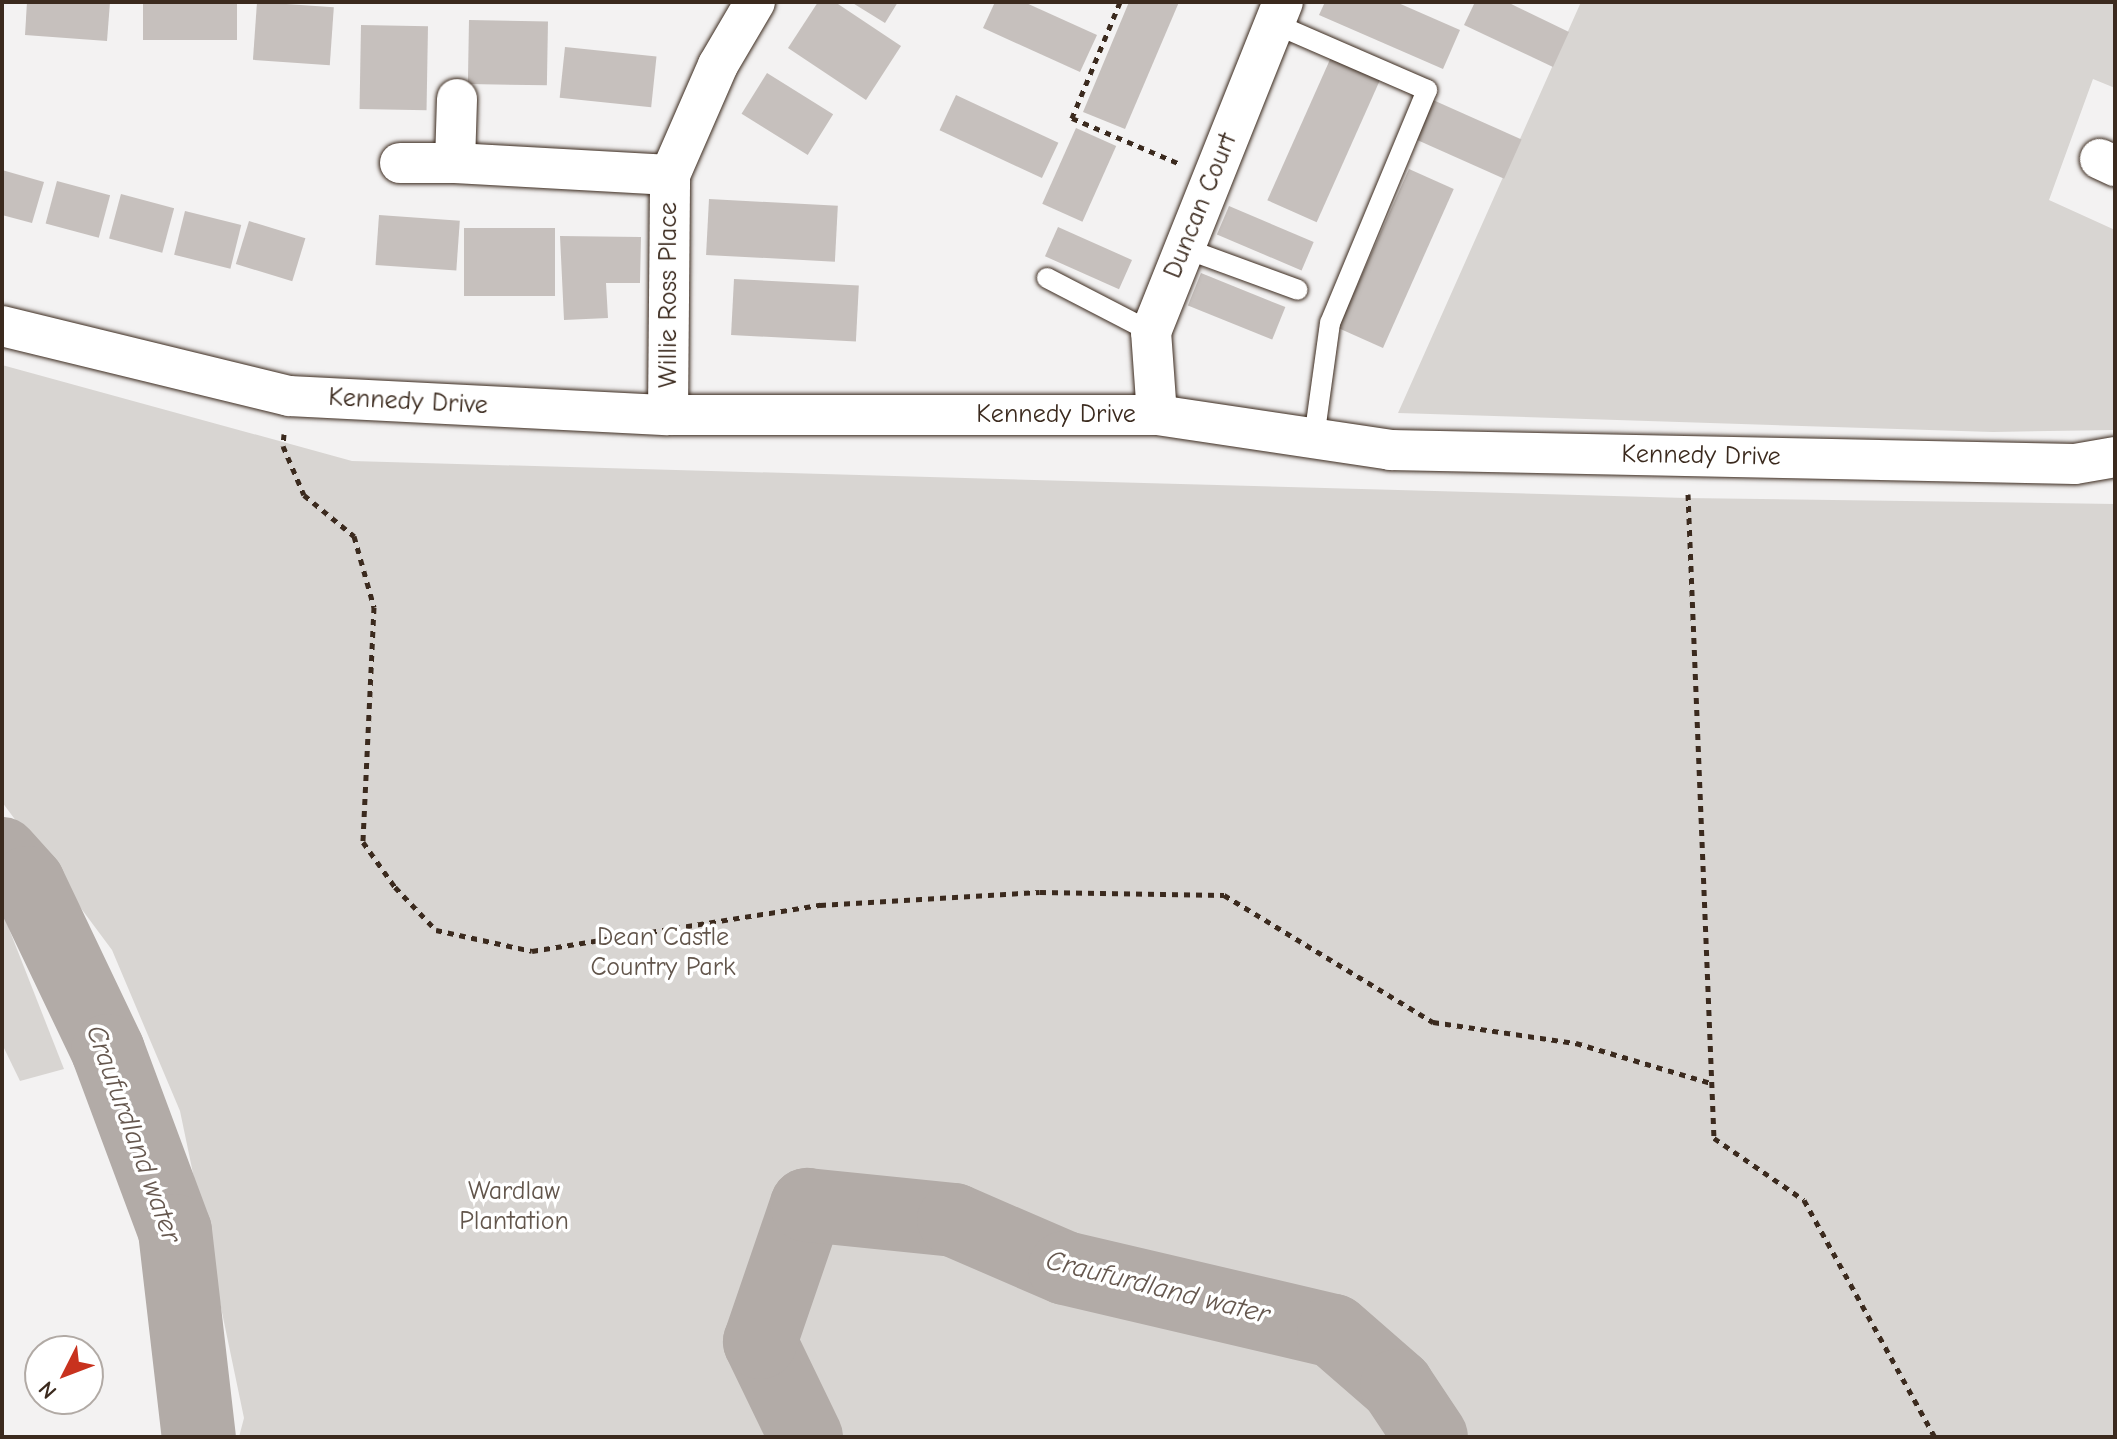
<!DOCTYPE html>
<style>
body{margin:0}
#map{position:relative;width:2117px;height:1439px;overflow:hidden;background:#f3f2f2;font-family:"Comic Neue",sans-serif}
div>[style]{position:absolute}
.green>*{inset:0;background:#d8d5d2}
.river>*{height:74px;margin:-37px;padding:0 37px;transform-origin:37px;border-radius:37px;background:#b2aba7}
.building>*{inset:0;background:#c6c0bd;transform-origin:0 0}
.path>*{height:5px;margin-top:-2.5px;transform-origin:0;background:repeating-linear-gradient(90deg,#3b2a1e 0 6px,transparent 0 12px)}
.roads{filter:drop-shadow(0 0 2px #3b2a1e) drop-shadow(0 0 2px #3b2a1e)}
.service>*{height:20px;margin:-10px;padding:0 10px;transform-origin:10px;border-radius:10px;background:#fff}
.minor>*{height:40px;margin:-20px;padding:0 20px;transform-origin:20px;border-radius:20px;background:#fff}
span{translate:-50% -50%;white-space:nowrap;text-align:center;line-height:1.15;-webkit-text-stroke:7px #fff;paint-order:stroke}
.street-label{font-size:26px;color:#3b2a1e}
.park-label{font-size:26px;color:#62554b}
.water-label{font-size:28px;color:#65574e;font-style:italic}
.frame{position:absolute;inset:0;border:4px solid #3b2a1e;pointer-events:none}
.north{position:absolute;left:24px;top:1335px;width:80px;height:80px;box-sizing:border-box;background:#fff;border:2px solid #b1aaa5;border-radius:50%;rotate:228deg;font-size:22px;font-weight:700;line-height:32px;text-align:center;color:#3b2a1e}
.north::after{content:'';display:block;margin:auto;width:28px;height:36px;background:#c8321e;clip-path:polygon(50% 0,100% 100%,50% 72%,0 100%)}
</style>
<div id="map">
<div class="green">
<i style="clip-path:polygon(1581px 2px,2115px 2px,2115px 88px,2093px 79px,2049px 200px,2115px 230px,2115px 430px,1993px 432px,1398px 413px)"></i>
<i style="clip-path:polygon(2px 365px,352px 461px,1686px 498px,2115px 504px,2115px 1437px,239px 1437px,244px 1418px,180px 1111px,112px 950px,2px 802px)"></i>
<i style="clip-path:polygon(2px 911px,64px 1069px,20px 1081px,2px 1044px)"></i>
</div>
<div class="river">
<i style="left:2px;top:854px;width:39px;rotate:48deg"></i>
<i style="left:28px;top:883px;width:186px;rotate:64.5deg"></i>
<i style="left:108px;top:1051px;width:192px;rotate:69.6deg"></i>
<i style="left:175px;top:1231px;width:207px;rotate:83.4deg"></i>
<i style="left:806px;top:1437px;width:106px;rotate:-115.8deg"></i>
<i style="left:760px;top:1342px;width:145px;rotate:-71.1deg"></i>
<i style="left:807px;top:1205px;width:148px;rotate:5.8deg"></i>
<i style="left:954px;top:1220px;width:121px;rotate:23.4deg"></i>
<i style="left:1065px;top:1268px;width:276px;rotate:13.2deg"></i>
<i style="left:1334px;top:1331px;width:84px;rotate:41.1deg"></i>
<i style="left:1397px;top:1386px;width:61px;rotate:56.3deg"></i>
</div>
<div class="building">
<i style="clip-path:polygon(27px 2px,110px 2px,107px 41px,25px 35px)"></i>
<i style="left:143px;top:2px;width:94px;height:38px"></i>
<i style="left:257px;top:2px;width:77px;height:58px;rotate:4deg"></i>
<i style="clip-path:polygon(818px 2px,835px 2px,901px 46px,866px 100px,788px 48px)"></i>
<i style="clip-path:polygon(851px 2px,898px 2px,885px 23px)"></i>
<i style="clip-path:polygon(995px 2px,1024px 2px,1097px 35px,1080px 72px,983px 28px)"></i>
<i style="clip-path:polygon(1129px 2px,1179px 2px,1125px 129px,1083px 112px)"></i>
<i style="clip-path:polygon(1325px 2px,1396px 2px,1460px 30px,1443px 69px,1319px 15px)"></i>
<i style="clip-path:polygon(1475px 2px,1507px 2px,1569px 32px,1553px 67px,1464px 25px)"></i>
<i style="left:469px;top:20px;width:79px;height:64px;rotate:1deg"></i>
<i style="left:361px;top:25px;width:67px;height:84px;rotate:1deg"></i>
<i style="left:565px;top:47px;width:92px;height:51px;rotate:6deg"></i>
<i style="left:1332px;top:55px;width:54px;height:159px;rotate:24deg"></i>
<i style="left:767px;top:73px;width:78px;height:48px;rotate:32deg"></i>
<i style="left:956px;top:95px;width:113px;height:39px;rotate:25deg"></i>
<i style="left:1433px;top:100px;width:97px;height:43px;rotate:24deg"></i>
<i style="left:1076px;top:128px;width:44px;height:83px;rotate:24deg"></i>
<i style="left:1409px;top:169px;width:49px;height:174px;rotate:24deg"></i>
<i style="clip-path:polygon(2px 170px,44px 182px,32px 223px,2px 215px)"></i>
<i style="left:57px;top:181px;width:55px;height:44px;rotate:15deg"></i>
<i style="left:121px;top:194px;width:55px;height:46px;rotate:15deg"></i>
<i style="left:709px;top:199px;width:129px;height:56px;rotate:3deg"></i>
<i style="left:1229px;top:206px;width:92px;height:31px;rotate:23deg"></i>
<i style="left:185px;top:211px;width:58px;height:45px;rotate:14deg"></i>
<i style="left:379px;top:215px;width:81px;height:50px;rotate:4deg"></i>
<i style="left:249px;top:221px;width:59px;height:45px;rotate:17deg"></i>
<i style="left:1058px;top:227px;width:81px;height:32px;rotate:24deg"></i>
<i style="left:555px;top:228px;width:68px;height:91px;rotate:90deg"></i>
<i style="clip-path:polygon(560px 236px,641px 237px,640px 283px,606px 283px,608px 318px,564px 320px)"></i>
<i style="left:1201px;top:273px;width:91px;height:35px;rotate:22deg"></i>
<i style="left:734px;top:279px;width:125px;height:56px;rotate:3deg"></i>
</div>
<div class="path">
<i style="left:1120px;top:2px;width:126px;rotate:112.5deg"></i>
<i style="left:1072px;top:118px;width:115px;rotate:23deg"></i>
<i style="left:284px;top:434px;width:12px;rotate:95deg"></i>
<i style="left:283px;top:446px;width:53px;rotate:66.8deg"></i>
<i style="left:304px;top:495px;width:65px;rotate:39.4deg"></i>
<i style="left:354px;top:536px;width:74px;rotate:74.3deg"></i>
<i style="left:374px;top:607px;width:235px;rotate:92.7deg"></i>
<i style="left:363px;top:842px;width:55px;rotate:54.6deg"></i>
<i style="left:395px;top:887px;width:59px;rotate:46.4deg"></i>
<i style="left:436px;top:930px;width:98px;rotate:12.3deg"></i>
<i style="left:532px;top:951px;width:292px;rotate:-9.1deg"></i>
<i style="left:820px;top:905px;width:220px;rotate:-3.4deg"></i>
<i style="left:1040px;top:892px;width:184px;rotate:0.9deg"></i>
<i style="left:1224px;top:895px;width:245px;rotate:31.3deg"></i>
<i style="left:1433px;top:1022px;width:145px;rotate:8.4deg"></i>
<i style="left:1576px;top:1043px;width:141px;rotate:16.5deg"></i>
<i style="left:1688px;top:494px;width:645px;rotate:87.69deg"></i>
<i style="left:1714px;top:1138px;width:109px;rotate:34.6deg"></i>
<i style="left:1804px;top:1200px;width:271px;rotate:61.1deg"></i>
</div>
<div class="roads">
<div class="service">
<i style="left:1273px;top:23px;width:168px;rotate:23.5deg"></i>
<i style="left:1427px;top:90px;width:252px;rotate:112.6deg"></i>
<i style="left:1330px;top:323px;width:117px;rotate:97.9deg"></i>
<i style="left:1184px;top:248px;width:121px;rotate:20.2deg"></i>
<i style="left:1047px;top:278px;width:117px;rotate:27.4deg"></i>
</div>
<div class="minor">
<i style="left:2100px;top:159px;width:17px;rotate:25deg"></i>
<i style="left:400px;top:163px;width:55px"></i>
<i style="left:455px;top:163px;width:215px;rotate:3.2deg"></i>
<i style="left:455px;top:163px;width:64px;rotate:-88.2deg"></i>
<i style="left:2px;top:326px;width:295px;rotate:13.7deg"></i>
<i style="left:289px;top:396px;width:379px;rotate:2.9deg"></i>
<i style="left:668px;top:415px;width:489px"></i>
<i style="left:1157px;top:415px;width:236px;rotate:8.5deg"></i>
<i style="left:1390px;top:450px;width:685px;rotate:1.17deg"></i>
<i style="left:2075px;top:464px;width:41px;rotate:-9.9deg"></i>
<i style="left:668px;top:415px;width:240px;rotate:-89.5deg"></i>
<i style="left:670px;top:175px;width:120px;rotate:-66.4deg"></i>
<i style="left:718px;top:65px;width:73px;rotate:-59.6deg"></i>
<i style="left:1157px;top:415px;width:83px;rotate:-94.1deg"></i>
<i style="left:1151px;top:332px;width:355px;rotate:-68.2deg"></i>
</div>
</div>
<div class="street-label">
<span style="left:1201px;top:206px;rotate:-68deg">Duncan Court</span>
<span style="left:669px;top:295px;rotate:-90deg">Willie Ross Place</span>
<span style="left:408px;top:402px;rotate:3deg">Kennedy Drive</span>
<span style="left:1056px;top:415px">Kennedy Drive</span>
<span style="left:1701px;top:456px;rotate:1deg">Kennedy Drive</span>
</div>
<div class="park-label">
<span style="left:663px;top:953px">Dean Castle<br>Country Park</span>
<span style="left:514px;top:1207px">Wardlaw<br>Plantation</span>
</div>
<div class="water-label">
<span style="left:134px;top:1134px;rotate:70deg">Craufurdland water</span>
<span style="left:1158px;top:1287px;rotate:14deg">Craufurdland water</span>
</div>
<div class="frame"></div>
<div class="north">N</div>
</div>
